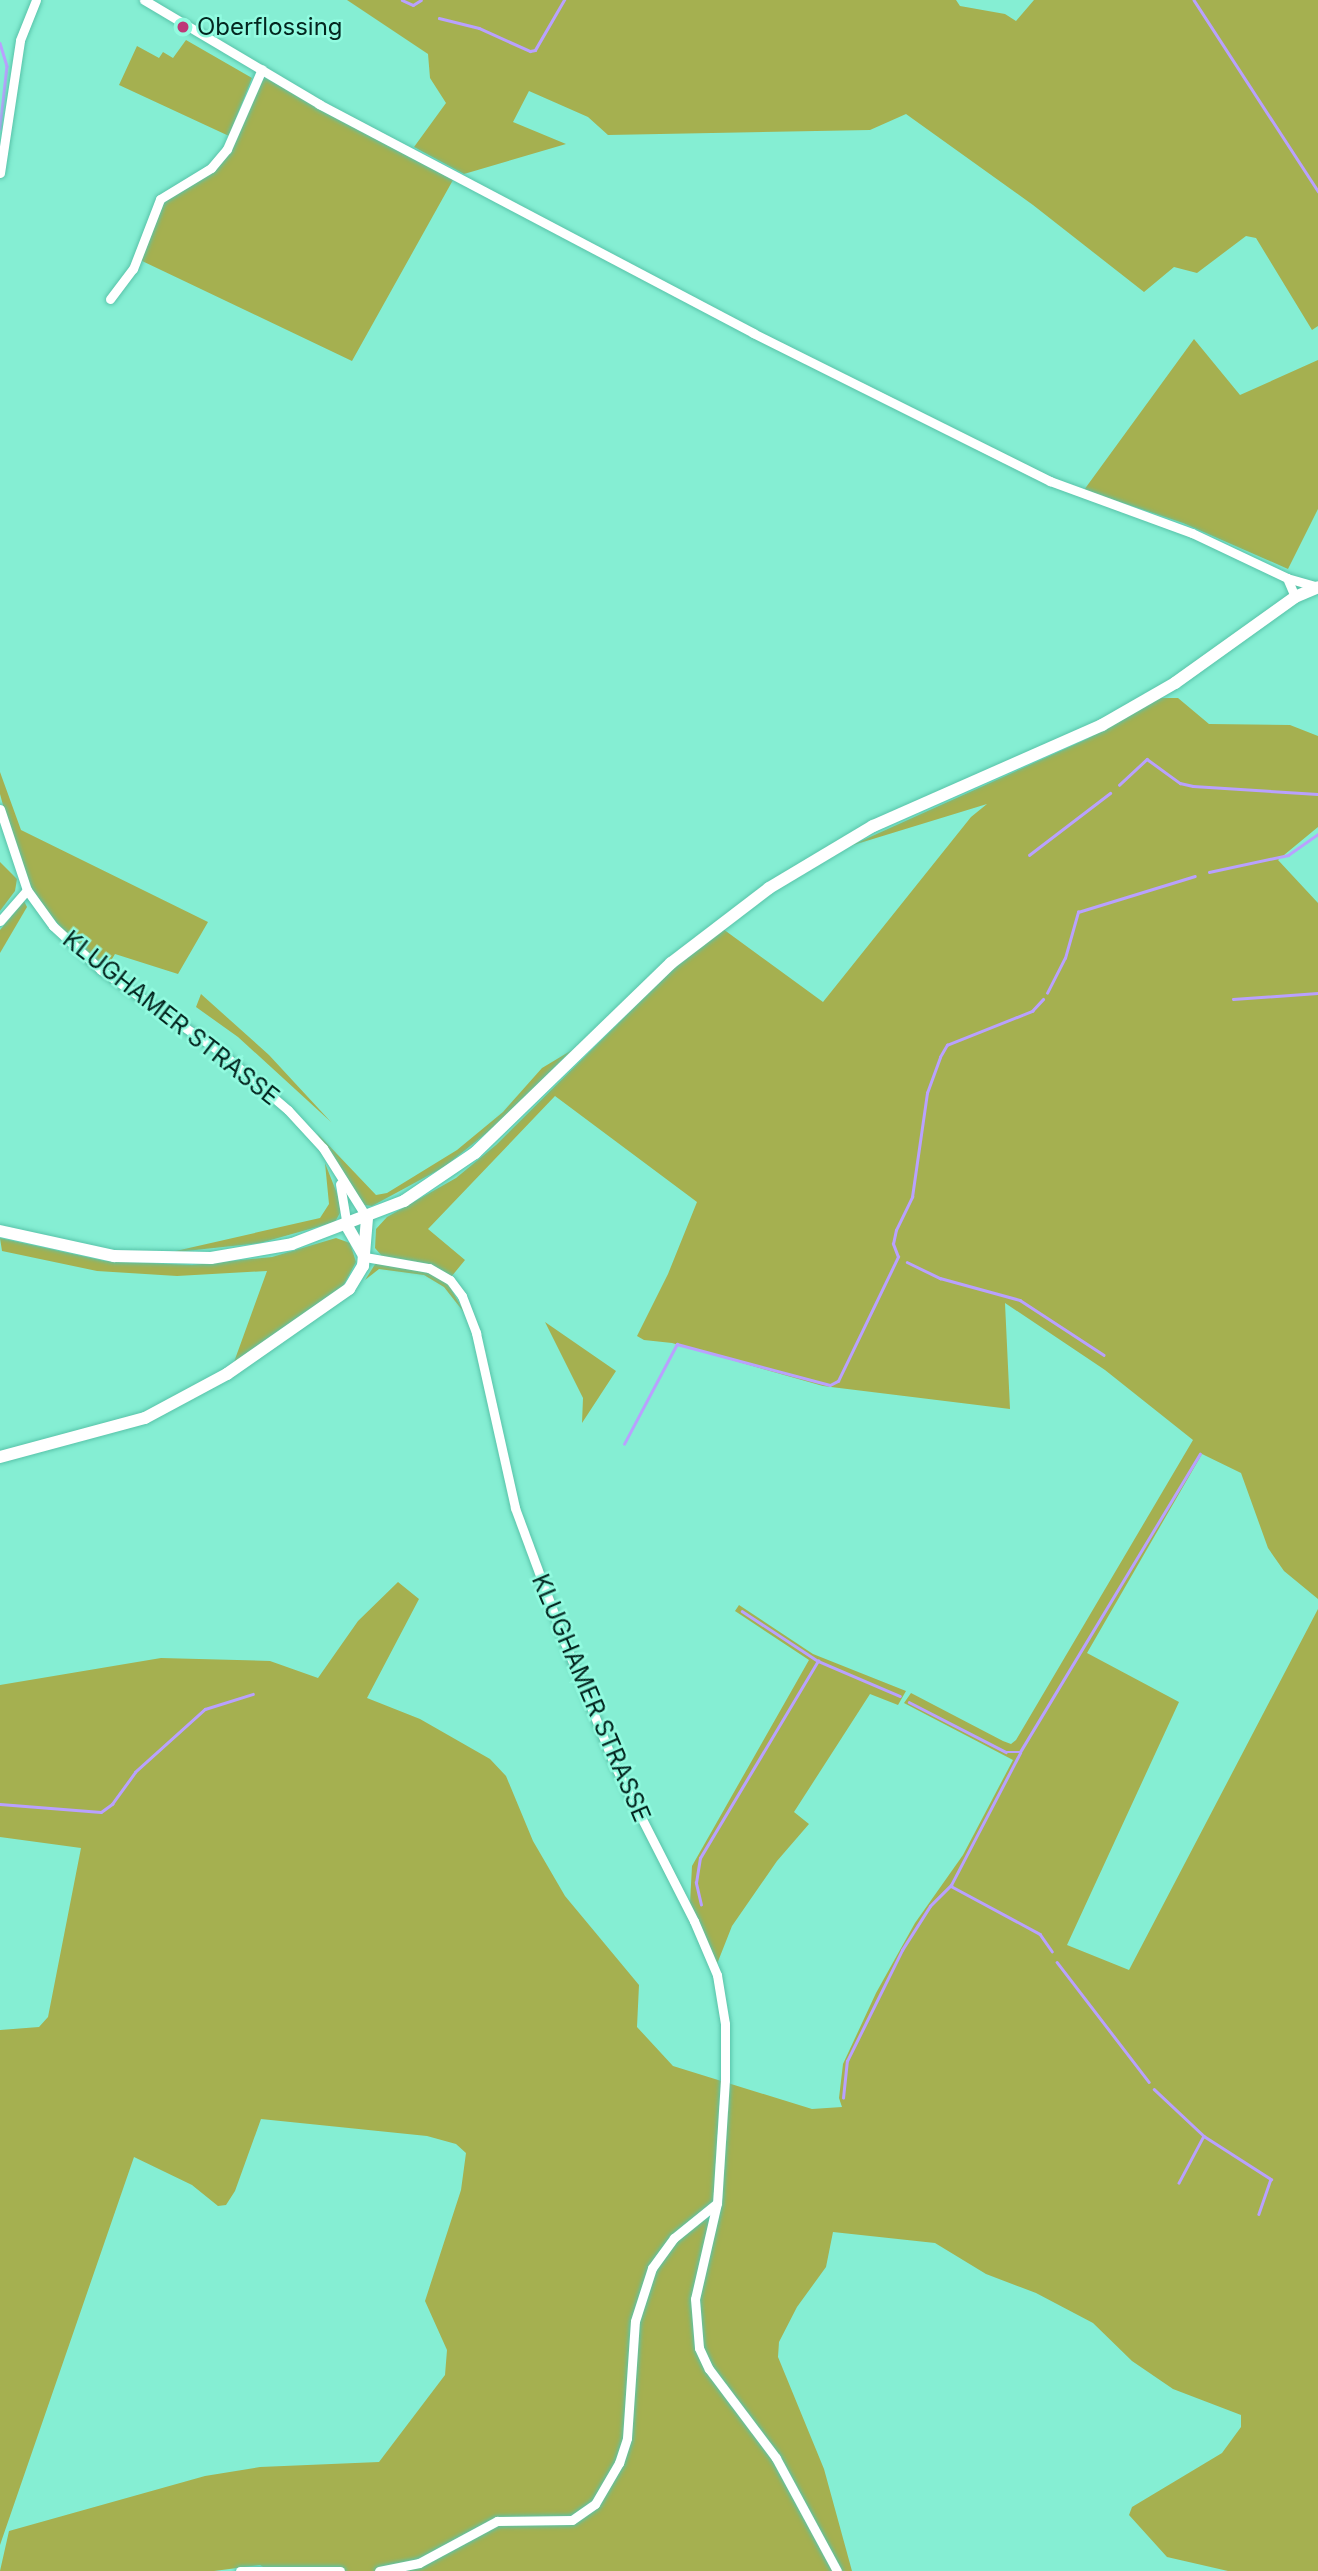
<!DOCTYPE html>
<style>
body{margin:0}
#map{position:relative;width:1318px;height:2571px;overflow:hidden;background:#85eed3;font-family:Inter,sans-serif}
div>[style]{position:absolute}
.green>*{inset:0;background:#a5b050}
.stream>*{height:2.5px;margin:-1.25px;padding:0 1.25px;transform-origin:1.25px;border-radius:1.25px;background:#b9a1fe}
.roads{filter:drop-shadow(0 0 2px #58c3a9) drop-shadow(0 0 2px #58c3a9)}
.minor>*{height:9px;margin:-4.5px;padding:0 4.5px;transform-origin:4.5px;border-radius:4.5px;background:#fff}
.secondary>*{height:12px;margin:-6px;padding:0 6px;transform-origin:6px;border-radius:6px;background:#fff}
.dots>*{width:19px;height:19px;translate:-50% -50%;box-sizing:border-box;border:4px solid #92fbe0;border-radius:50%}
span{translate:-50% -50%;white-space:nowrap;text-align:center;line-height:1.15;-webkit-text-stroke:5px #92fbe0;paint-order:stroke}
.poi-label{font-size:24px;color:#03261f}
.left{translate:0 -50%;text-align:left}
.street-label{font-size:24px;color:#03261f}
</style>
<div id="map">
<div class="green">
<i style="clip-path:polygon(347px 0,956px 0,960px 6px,1005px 14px,1016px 21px,1034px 0,1318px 0,1318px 326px,1312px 330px,1256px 238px,1246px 236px,1197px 273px,1174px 267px,1144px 292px,1033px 205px,906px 114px,870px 130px,608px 135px,588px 117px,529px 91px,513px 122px,566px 144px,464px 174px,414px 147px,446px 103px,430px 78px,428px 54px)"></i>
<i style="clip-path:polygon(186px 40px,252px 78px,229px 136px,119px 85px,137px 46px,159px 58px,163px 52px,173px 58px)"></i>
<i style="clip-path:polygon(262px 76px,453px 180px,352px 361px,140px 260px,161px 202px,217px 166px)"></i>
<i style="clip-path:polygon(1194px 339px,1240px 395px,1318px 360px,1318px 509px,1288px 569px,1183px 523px,1084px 490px)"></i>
<i style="clip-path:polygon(1159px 698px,1178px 698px,1209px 724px,1290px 725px,1318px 736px,1318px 827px,1278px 860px,1318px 903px,1318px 1599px,1284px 1571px,1268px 1548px,1241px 1473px,1202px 1454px,1087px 1653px,1179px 1702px,1067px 1945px,1129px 1970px,1318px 1609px,1318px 2571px,1228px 2571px,1167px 2557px,1129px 2515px,1132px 2507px,1222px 2453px,1241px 2427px,1241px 2415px,1173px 2389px,1132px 2361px,1093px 2323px,1036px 2293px,986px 2274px,935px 2243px,833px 2232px,826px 2267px,797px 2307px,779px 2342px,778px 2357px,824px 2469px,852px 2571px,270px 2571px,260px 2565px,214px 2571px,0 2571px,9px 2531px,205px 2476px,260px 2467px,379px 2462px,445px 2375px,447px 2350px,425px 2301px,461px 2190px,466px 2153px,456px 2144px,427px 2136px,261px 2119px,235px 2191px,226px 2205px,218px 2206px,192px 2185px,134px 2157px,0 2545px,0 2030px,39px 2027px,48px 2017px,81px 1848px,0 1837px,0 1685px,161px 1658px,270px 1661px,318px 1678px,358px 1621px,398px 1582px,419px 1599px,367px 1698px,420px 1719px,490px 1759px,506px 1776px,533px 1841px,565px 1896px,639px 1985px,637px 2027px,673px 2066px,812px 2109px,842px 2107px,839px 2098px,843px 2064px,876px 1993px,915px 1923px,963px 1855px,1013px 1760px,904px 1703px,911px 1693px,1003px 1741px,1011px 1744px,1016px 1740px,1193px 1440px,1105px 1370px,1005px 1303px,1010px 1409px,823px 1386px,672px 1343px,644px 1340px,637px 1336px,668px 1274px,697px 1202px,555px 1096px,428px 1229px,465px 1260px,447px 1282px,466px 1315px,444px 1287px,424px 1275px,379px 1269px,365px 1280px,381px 1255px,375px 1248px,376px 1229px,387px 1217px,456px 1178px,496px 1145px,683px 959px,723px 929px,823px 1002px,971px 817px,987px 804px,850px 846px,1087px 739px)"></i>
<i style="clip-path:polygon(0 772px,21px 830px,208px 922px,178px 974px,115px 954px,106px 969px,64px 931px,33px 894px,17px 857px,0 794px)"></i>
<i style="clip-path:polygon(0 862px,17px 879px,15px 891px,0 911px)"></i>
<i style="clip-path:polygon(24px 901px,27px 907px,0 953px,0 930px)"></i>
<i style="clip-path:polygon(201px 994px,269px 1055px,331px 1122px,238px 1037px,196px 1007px)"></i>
<i style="clip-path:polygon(572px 1050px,494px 1127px,444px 1167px,372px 1206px,363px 1205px,356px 1197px,317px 1133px,376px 1195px,387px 1193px,457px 1150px,503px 1112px,542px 1068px)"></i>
<i style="clip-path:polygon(325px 1163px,338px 1196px,341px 1211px,335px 1222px,260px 1243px,167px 1253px,320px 1218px,329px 1204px)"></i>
<i style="clip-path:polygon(0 1238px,105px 1261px,192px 1265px,272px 1257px,336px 1238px,350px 1243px,356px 1262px,341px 1290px,234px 1362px,267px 1271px,177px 1276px,97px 1271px,2px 1251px)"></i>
<i style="clip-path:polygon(545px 1322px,616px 1371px,582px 1423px,583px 1398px)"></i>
<i style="clip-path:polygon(739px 1605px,813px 1654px,906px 1691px,898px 1705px,870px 1694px,794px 1812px,809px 1824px,777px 1861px,732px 1926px,717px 1964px,690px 1903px,692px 1866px,809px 1660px,735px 1611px)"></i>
</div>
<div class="stream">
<i style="left:402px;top:0;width:12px;rotate:24deg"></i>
<i style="left:413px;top:5px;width:9px;rotate:-32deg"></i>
<i style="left:1194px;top:0;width:228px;rotate:57deg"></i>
<i style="left:439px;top:18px;width:41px;rotate:14deg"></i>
<i style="left:479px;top:28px;width:56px;rotate:24.3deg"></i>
<i style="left:530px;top:51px;width:5px;rotate:-11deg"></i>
<i style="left:535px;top:50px;width:58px;rotate:-59.9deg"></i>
<i style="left:0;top:43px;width:24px;rotate:73deg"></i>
<i style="left:7px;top:66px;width:63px;rotate:96.3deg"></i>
<i style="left:1119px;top:785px;width:38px;rotate:-43deg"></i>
<i style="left:1147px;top:759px;width:41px;rotate:36deg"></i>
<i style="left:1180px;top:783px;width:13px;rotate:13deg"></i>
<i style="left:1193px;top:786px;width:125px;rotate:3.7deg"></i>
<i style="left:1029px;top:855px;width:102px;rotate:-37.4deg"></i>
<i style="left:1209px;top:872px;width:81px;rotate:-12.1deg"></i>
<i style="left:1288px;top:855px;width:37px;rotate:-35deg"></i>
<i style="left:1047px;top:993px;width:39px;rotate:-63deg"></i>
<i style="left:1065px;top:958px;width:48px;rotate:-74.2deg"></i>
<i style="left:1078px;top:912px;width:122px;rotate:-17.1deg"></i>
<i style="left:1233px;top:999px;width:85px;rotate:-4deg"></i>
<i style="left:907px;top:1262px;width:37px;rotate:26deg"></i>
<i style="left:940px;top:1278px;width:83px;rotate:15.4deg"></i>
<i style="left:1020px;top:1300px;width:100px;rotate:33.2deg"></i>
<i style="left:624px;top:1444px;width:113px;rotate:-62.1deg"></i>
<i style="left:677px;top:1344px;width:158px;rotate:15deg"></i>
<i style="left:830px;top:1385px;width:9px;rotate:-27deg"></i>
<i style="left:838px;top:1381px;width:138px;rotate:-64.2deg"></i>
<i style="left:898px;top:1257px;width:14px;rotate:-111deg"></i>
<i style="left:893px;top:1244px;width:14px;rotate:-78deg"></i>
<i style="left:896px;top:1230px;width:37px;rotate:-64deg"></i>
<i style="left:912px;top:1197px;width:105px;rotate:-81.8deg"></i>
<i style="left:927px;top:1093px;width:38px;rotate:-70deg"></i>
<i style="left:940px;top:1057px;width:14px;rotate:-60deg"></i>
<i style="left:947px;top:1045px;width:92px;rotate:-21.8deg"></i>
<i style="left:1032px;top:1011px;width:16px;rotate:-47deg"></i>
<i style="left:742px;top:1611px;width:91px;rotate:33.3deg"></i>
<i style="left:818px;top:1661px;width:89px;rotate:23.1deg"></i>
<i style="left:909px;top:1702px;width:109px;rotate:27.3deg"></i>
<i style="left:1006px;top:1752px;width:14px"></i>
<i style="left:1020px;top:1752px;width:348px;rotate:-58.9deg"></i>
<i style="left:0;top:1804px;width:101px;rotate:4.5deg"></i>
<i style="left:101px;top:1812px;width:14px;rotate:-36deg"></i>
<i style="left:112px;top:1804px;width:39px;rotate:-54deg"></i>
<i style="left:135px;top:1772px;width:94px;rotate:-42deg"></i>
<i style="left:205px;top:1709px;width:50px;rotate:-17.4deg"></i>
<i style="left:951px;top:1886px;width:101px;rotate:28.3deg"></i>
<i style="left:1040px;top:1934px;width:21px;rotate:55deg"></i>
<i style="left:701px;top:1905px;width:23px;rotate:-103deg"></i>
<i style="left:696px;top:1883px;width:25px;rotate:-81deg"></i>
<i style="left:700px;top:1858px;width:230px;rotate:-59.1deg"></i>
<i style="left:1057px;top:1962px;width:151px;rotate:52.5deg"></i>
<i style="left:1154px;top:2089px;width:69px;rotate:43.2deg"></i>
<i style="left:1204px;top:2136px;width:53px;rotate:118deg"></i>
<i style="left:843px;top:2098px;width:37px;rotate:-84deg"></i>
<i style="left:847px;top:2061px;width:124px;rotate:-63.6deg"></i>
<i style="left:902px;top:1950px;width:52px;rotate:-57.5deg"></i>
<i style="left:930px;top:1906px;width:30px;rotate:-45deg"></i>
<i style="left:951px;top:1885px;width:149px;rotate:-62.4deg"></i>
<i style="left:1204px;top:2136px;width:80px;rotate:32.7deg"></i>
<i style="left:1271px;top:2179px;width:37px;rotate:109deg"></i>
</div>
<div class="roads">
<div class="minor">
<i style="left:144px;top:0;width:204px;rotate:30.7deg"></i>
<i style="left:319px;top:104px;width:491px;rotate:27.8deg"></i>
<i style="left:753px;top:333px;width:332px;rotate:26.5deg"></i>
<i style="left:1050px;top:481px;width:151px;rotate:20.1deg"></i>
<i style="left:1192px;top:533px;width:105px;rotate:25.3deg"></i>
<i style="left:1287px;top:578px;width:32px;rotate:16deg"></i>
<i style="left:0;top:173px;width:134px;rotate:-81.4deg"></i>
<i style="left:20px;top:40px;width:43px;rotate:-68.2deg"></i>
<i style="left:110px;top:299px;width:38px;rotate:-53deg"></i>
<i style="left:133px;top:269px;width:75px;rotate:-68.9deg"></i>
<i style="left:160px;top:199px;width:60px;rotate:-31.3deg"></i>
<i style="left:211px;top:168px;width:25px;rotate:-50deg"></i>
<i style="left:227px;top:149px;width:87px;rotate:-66.4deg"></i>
<i style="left:1287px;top:578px;width:21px;rotate:67deg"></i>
<i style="left:0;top:809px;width:85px;rotate:71.6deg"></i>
<i style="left:27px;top:890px;width:44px;rotate:54.2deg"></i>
<i style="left:53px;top:926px;width:65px;rotate:42.5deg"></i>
<i style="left:101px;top:970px;width:142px;rotate:34.4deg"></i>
<i style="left:218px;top:1050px;width:92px;rotate:40.6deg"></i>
<i style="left:288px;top:1110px;width:52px;rotate:47.4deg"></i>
<i style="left:323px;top:1148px;width:83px;rotate:57.8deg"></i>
<i style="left:0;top:921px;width:41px;rotate:-48.9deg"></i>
<i style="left:340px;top:1184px;width:43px;rotate:80.5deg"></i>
<i style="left:365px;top:1257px;width:65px;rotate:9.8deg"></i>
<i style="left:429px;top:1268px;width:24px;rotate:30deg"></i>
<i style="left:450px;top:1280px;width:20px;rotate:53deg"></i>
<i style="left:462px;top:1296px;width:40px;rotate:69deg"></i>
<i style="left:476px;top:1333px;width:179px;rotate:77.4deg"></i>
<i style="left:515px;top:1508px;width:144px;rotate:69.7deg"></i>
<i style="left:565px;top:1643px;width:133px;rotate:67.9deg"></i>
<i style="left:615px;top:1766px;width:174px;rotate:63deg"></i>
<i style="left:694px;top:1921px;width:59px;rotate:66.9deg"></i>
<i style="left:717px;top:1975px;width:50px;rotate:80.7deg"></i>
<i style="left:725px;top:2024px;width:56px;rotate:90deg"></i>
<i style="left:725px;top:2080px;width:123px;rotate:93.7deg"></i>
<i style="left:717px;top:2203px;width:98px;rotate:102.9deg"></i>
<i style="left:695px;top:2299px;width:49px;rotate:85.3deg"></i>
<i style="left:699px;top:2348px;width:23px;rotate:65deg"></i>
<i style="left:709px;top:2369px;width:111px;rotate:53deg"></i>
<i style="left:776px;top:2458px;width:128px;rotate:61.6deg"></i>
<i style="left:240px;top:2571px;width:100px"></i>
<i style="left:379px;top:2571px;width:41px;rotate:-11.3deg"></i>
<i style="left:419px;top:2563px;width:89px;rotate:-28.3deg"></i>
<i style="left:497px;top:2521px;width:75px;rotate:-0.8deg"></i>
<i style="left:572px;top:2520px;width:28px;rotate:-35deg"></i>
<i style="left:595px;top:2504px;width:48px;rotate:-59.7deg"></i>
<i style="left:619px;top:2463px;width:26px;rotate:-72deg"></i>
<i style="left:627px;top:2438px;width:117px;rotate:-86.1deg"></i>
<i style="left:635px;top:2321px;width:56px;rotate:-72.2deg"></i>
<i style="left:652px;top:2268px;width:37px;rotate:-54deg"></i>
<i style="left:674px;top:2238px;width:55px;rotate:-39.1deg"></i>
</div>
<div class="secondary">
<i style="left:347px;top:1226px;width:36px;rotate:60deg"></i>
<i style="left:0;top:1231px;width:117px;rotate:12.4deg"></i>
<i style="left:114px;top:1256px;width:97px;rotate:1.2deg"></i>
<i style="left:211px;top:1258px;width:82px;rotate:-9.8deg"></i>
<i style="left:292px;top:1244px;width:120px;rotate:-21deg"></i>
<i style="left:404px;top:1201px;width:86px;rotate:-34.1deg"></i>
<i style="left:475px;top:1153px;width:273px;rotate:-44.1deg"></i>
<i style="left:671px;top:963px;width:123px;rotate:-37.4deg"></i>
<i style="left:769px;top:888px;width:121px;rotate:-30.8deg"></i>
<i style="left:873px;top:826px;width:250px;rotate:-23.8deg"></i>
<i style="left:1102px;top:725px;width:84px;rotate:-29.9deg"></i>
<i style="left:1175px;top:683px;width:148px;rotate:-35.6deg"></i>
<i style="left:1295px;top:597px;width:25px;rotate:-23deg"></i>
<i style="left:0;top:1457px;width:150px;rotate:-15.1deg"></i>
<i style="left:145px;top:1418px;width:93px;rotate:-28.2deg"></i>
<i style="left:227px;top:1374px;width:149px;rotate:-34.9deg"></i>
<i style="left:349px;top:1289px;width:27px;rotate:-59deg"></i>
<i style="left:363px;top:1266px;width:48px;rotate:-85.2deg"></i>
</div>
</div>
<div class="dots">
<i style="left:183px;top:27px;background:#be3778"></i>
</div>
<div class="poi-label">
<span class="left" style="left:197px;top:27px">Oberflossing</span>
</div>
<div class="street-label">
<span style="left:171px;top:1018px;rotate:38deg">KLUGHAMER STRASSE</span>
<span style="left:591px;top:1698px;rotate:67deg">KLUGHAMER STRASSE</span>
</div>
</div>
